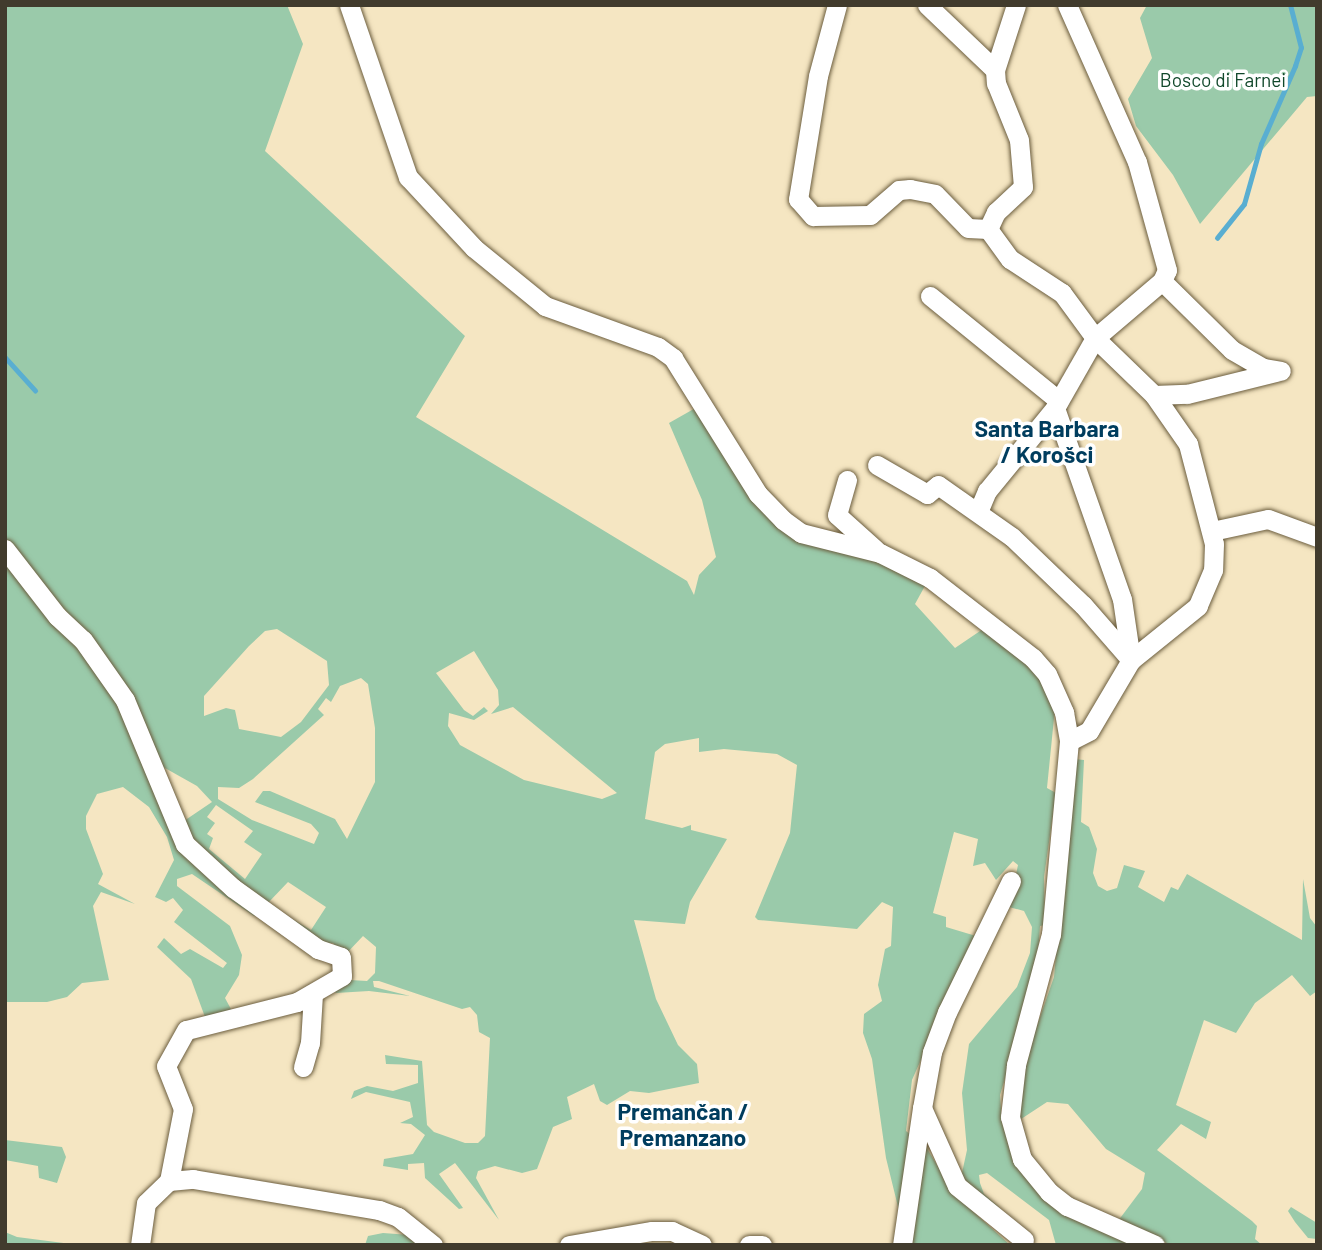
<!DOCTYPE html>
<meta charset="utf-8">
<style>
body{margin:0}
#map{position:relative;width:1322px;height:1250px;overflow:hidden;background:#f5e6c2;font-family:Barlow,sans-serif}
div>[style]{position:absolute}
.green>*{inset:0;background:#9acaaa}
.stream>*{height:4.5px;margin:-2.25px;padding:0 2.25px;transform-origin:2.25px;border-radius:2.25px;background:#59aed1}
.roads{filter:drop-shadow(0 0 2px #6b5d3e) drop-shadow(0 0 2px #6b5d3e)}
.minor>*{height:19px;margin:-9.5px;padding:0 9.5px;transform-origin:9.5px;border-radius:9.5px;background:#fff}
span{translate:-50% -50%;white-space:nowrap;text-align:center;line-height:1.15;-webkit-text-stroke:7px #fff;paint-order:stroke}
.park-label{font-size:19px;color:#11482b}
.quarter-label{font-size:23px;color:#003d5e;font-weight:700}
.frame{position:absolute;inset:0;border:7px solid #413b2d;pointer-events:none}
</style>
<div id="map">
<div class="green">
<i style="clip-path:polygon(evenodd,5px 5px,287px 5px,303px 44px,265px 151px,465px 336px,416px 417px,687px 581px,694px 595px,699px 575px,716px 557px,702px 500px,669px 423px,699px 406px,785px 529px,875px 559px,926px 584px,915px 604px,955px 648px,983px 629px,1035px 667px,1055px 708px,1047px 788px,1056px 793px,1044px 877px,1045px 925px,1040px 926px,1037px 971px,1000px 1095px,1002px 1123px,1021px 1172px,1040px 1194px,1141px 1245px,1056px 1245px,1049px 1220px,987px 1173px,979px 1175px,980px 1183px,984px 1194px,999px 1207px,997px 1212px,960px 1182px,967px 1150px,962px 1093px,969px 1044px,1017px 987px,1030px 953px,1032px 927px,1024px 911px,1009px 907px,1018px 865px,1013px 861px,996px 880px,985px 863px,973px 866px,978px 839px,954px 832px,933px 913px,946px 917px,946px 927px,976px 936px,912px 1080px,906px 1131px,926px 1147px,956px 1196px,1010px 1245px,901px 1245px,901px 1219px,886px 1158px,872px 1059px,863px 1033px,864px 1014px,882px 1001px,878px 985px,885px 949px,891px 946px,893px 907px,882px 902px,857px 929px,758px 920px,755px 917px,790px 833px,797px 765px,777px 754px,724px 749px,699px 752px,699px 738px,665px 744px,655px 752px,645px 819px,682px 828px,691px 825px,691px 830px,727px 839px,690px 902px,685px 924px,634px 920px,656px 999px,678px 1045px,697px 1064px,699px 1083px,649px 1093px,630px 1091px,607px 1105px,600px 1101px,594px 1084px,567px 1097px,572px 1119px,553px 1127px,537px 1169px,522px 1173px,495px 1166px,478px 1171px,476px 1178px,499px 1220px,455px 1163px,439px 1174px,463px 1208px,459px 1209px,425px 1178px,424px 1163px,408px 1164px,408px 1170px,383px 1166px,384px 1159px,413px 1154px,425px 1135px,411px 1124px,400px 1123px,413px 1117px,410px 1102px,366px 1092px,351px 1099px,354px 1091px,367px 1086px,393px 1091px,418px 1083px,418px 1065px,386px 1064px,385px 1055px,422px 1061px,427px 1125px,434px 1132px,465px 1143px,478px 1143px,485px 1136px,490px 1038px,479px 1032px,477px 1015px,470px 1007px,462px 1009px,379px 981px,373px 981px,374px 987px,410px 996px,369px 991px,336px 993px,333px 990px,350px 980px,367px 981px,375px 973px,376px 947px,363px 936px,344px 956px,333px 943px,318px 943px,204px 857px,181px 823px,212px 802px,197px 786px,156px 763px,91px 640px,5px 541px,5px 5px,277px 629px,327px 661px,329px 685px,301px 722px,281px 737px,239px 729px,235px 710px,226px 708px,204px 716px,204px 696px,249px 646px,265px 631px,277px 629px,5px 5px,474px 651px,498px 690px,499px 705px,491px 714px,513px 707px,617px 793px,602px 799px,524px 780px,460px 745px,448px 726px,449px 713px,474px 720px,488px 711px,484px 707px,473px 716px,464px 710px,436px 673px,474px 651px,5px 5px,361px 678px,368px 684px,375px 728px,375px 782px,347px 839px,335px 819px,270px 791px,263px 791px,255px 802px,311px 824px,319px 833px,314px 844px,252px 820px,218px 799px,218px 787px,239px 788px,253px 779px,324px 715px,318px 709px,326px 698px,331px 702px,340px 686px,361px 678px,5px 5px,216px 805px,253px 831px,244px 842px,262px 854px,245px 879px,209px 849px,213px 838px,207px 834px,215px 823px,207px 817px,216px 805px,5px 5px,288px 882px,326px 907px,311px 930px,267px 904px,288px 882px)"></i>
<i style="clip-path:polygon(1147px 5px,1317px 5px,1317px 96px,1307px 97px,1200px 224px,1173px 175px,1136px 126px,1128px 99px,1152px 58px,1140px 18px)"></i>
<i style="clip-path:polygon(5px 556px,84px 650px,119px 703px,176px 836px,260px 915px,254px 916px,192px 874px,177px 879px,177px 886px,230px 926px,242px 955px,239px 975px,225px 998px,232px 1011px,205px 1017px,191px 979px,157px 947px,164px 938px,181px 954px,190px 949px,223px 968px,227px 963px,174px 922px,183px 910px,173px 898px,166px 902px,155px 897px,174px 860px,167px 837px,149px 807px,123px 787px,97px 794px,86px 816px,86px 829px,103px 874px,98px 884px,135px 904px,101px 892px,93px 906px,109px 980px,82px 983px,67px 997px,47px 1002px,5px 1002px)"></i>
<i style="clip-path:polygon(1074px 759px,1084px 760px,1081px 822px,1089px 827px,1097px 849px,1093px 873px,1098px 886px,1107px 891px,1117px 888px,1124px 865px,1145px 871px,1138px 887px,1164px 902px,1171px 887px,1178px 890px,1187px 874px,1302px 940px,1303px 879px,1310px 918px,1317px 927px,1317px 991px,1310px 996px,1292px 975px,1255px 1003px,1236px 1033px,1204px 1020px,1176px 1105px,1211px 1122px,1206px 1139px,1181px 1124px,1157px 1150px,1252px 1221px,1257px 1226px,1255px 1239px,1262px 1245px,1171px 1245px,1118px 1221px,1142px 1189px,1145px 1173px,1106px 1149px,1068px 1104px,1047px 1102px,1018px 1121px,1017px 1099px,1031px 1043px,1054px 977px)"></i>
<i style="clip-path:polygon(5px 1140px,62px 1147px,66px 1157px,57px 1183px,39px 1178px,38px 1166px,5px 1160px)"></i>
<i style="clip-path:polygon(1291px 1207px,1317px 1223px,1317px 1239px,1308px 1238px,1295px 1222px,1288px 1211px)"></i>
<i style="clip-path:polygon(5px 1232px,17px 1237px,79px 1245px,5px 1245px)"></i>
<i style="clip-path:polygon(383px 1233px,410px 1235px,416px 1245px,365px 1245px,368px 1236px)"></i>
</div>
<div class="stream">
<i style="left:1217px;top:238px;width:43px;rotate:-51.5deg"></i>
<i style="left:1244px;top:204px;width:62px;rotate:-74.2deg"></i>
<i style="left:1261px;top:144px;width:85px;rotate:-66.4deg"></i>
<i style="left:1295px;top:66px;width:19px;rotate:-72deg"></i>
<i style="left:1301px;top:48px;width:44px;rotate:-104.3deg"></i>
<i style="left:5px;top:357px;width:45px;rotate:47.7deg"></i>
</div>
<div class="roads">
<div class="minor">
<i style="left:349px;top:5px;width:182px;rotate:71.1deg"></i>
<i style="left:408px;top:177px;width:97px;rotate:47.1deg"></i>
<i style="left:474px;top:248px;width:92px;rotate:39.2deg"></i>
<i style="left:545px;top:306px;width:120px;rotate:19.9deg"></i>
<i style="left:658px;top:347px;width:19px;rotate:36deg"></i>
<i style="left:673px;top:358px;width:160px;rotate:58deg"></i>
<i style="left:758px;top:494px;width:36px;rotate:46deg"></i>
<i style="left:783px;top:520px;width:22px;rotate:36deg"></i>
<i style="left:801px;top:533px;width:81px;rotate:14.2deg"></i>
<i style="left:880px;top:553px;width:56px;rotate:26.6deg"></i>
<i style="left:930px;top:578px;width:130px;rotate:37.8deg"></i>
<i style="left:1033px;top:658px;width:21px;rotate:49deg"></i>
<i style="left:1047px;top:674px;width:42px;rotate:65.9deg"></i>
<i style="left:1064px;top:712px;width:29px;rotate:80deg"></i>
<i style="left:1069px;top:741px;width:194px;rotate:95.3deg"></i>
<i style="left:1051px;top:934px;width:136px;rotate:105deg"></i>
<i style="left:1016px;top:1065px;width:52px;rotate:96.6deg"></i>
<i style="left:1010px;top:1117px;width:44px;rotate:74.1deg"></i>
<i style="left:1022px;top:1159px;width:43px;rotate:50.7deg"></i>
<i style="left:1049px;top:1192px;width:23px;rotate:38deg"></i>
<i style="left:1067px;top:1206px;width:96px;rotate:23.9deg"></i>
<i style="left:837px;top:5px;width:73px;rotate:105deg"></i>
<i style="left:818px;top:76px;width:125px;rotate:99.2deg"></i>
<i style="left:798px;top:199px;width:23px;rotate:49deg"></i>
<i style="left:813px;top:216px;width:57px;rotate:-1deg"></i>
<i style="left:870px;top:215px;width:38px;rotate:-41deg"></i>
<i style="left:899px;top:190px;width:11px;rotate:-5deg"></i>
<i style="left:910px;top:189px;width:25px;rotate:11deg"></i>
<i style="left:935px;top:194px;width:47px;rotate:45.9deg"></i>
<i style="left:968px;top:228px;width:20px;rotate:3deg"></i>
<i style="left:927px;top:5px;width:94px;rotate:43.7deg"></i>
<i style="left:1016px;top:5px;width:68px;rotate:107.9deg"></i>
<i style="left:995px;top:70px;width:13px;rotate:86deg"></i>
<i style="left:996px;top:83px;width:61px;rotate:68deg"></i>
<i style="left:1019px;top:140px;width:47px;rotate:85.1deg"></i>
<i style="left:1023px;top:187px;width:37px;rotate:137deg"></i>
<i style="left:996px;top:212px;width:19px;rotate:115deg"></i>
<i style="left:988px;top:229px;width:37px;rotate:54deg"></i>
<i style="left:1010px;top:259px;width:62px;rotate:33.2deg"></i>
<i style="left:1062px;top:293px;width:56px;rotate:53.7deg"></i>
<i style="left:1095px;top:338px;width:82px;rotate:44deg"></i>
<i style="left:1154px;top:395px;width:60px;rotate:55.2deg"></i>
<i style="left:1188px;top:444px;width:103px;rotate:75.4deg"></i>
<i style="left:1214px;top:544px;width:26px;rotate:92deg"></i>
<i style="left:1213px;top:570px;width:39px;rotate:113deg"></i>
<i style="left:1198px;top:606px;width:86px;rotate:141.1deg"></i>
<i style="left:1131px;top:660px;width:82px;rotate:120.6deg"></i>
<i style="left:1089px;top:731px;width:22px;rotate:153deg"></i>
<i style="left:1162px;top:281px;width:98px;rotate:44.6deg"></i>
<i style="left:1232px;top:350px;width:36px;rotate:30deg"></i>
<i style="left:1263px;top:368px;width:18px;rotate:9deg"></i>
<i style="left:930px;top:296px;width:166px;rotate:39.1deg"></i>
<i style="left:1154px;top:395px;width:33px;rotate:-2deg"></i>
<i style="left:1187px;top:394px;width:92px;rotate:-13.9deg"></i>
<i style="left:1055px;top:408px;width:202px;rotate:70.7deg"></i>
<i style="left:1122px;top:599px;width:62px;rotate:81.6deg"></i>
<i style="left:877px;top:465px;width:58px;rotate:30.1deg"></i>
<i style="left:927px;top:494px;width:14px;rotate:-39deg"></i>
<i style="left:938px;top:485px;width:90px;rotate:35.1deg"></i>
<i style="left:1012px;top:537px;width:98px;rotate:43.8deg"></i>
<i style="left:1083px;top:605px;width:73px;rotate:48.9deg"></i>
<i style="left:847px;top:480px;width:36px;rotate:106deg"></i>
<i style="left:837px;top:515px;width:52px;rotate:41.9deg"></i>
<i style="left:978px;top:512px;width:23px;rotate:-67deg"></i>
<i style="left:987px;top:491px;width:107px;rotate:-50.7deg"></i>
<i style="left:1055px;top:408px;width:81px;rotate:-60.3deg"></i>
<i style="left:1095px;top:338px;width:88px;rotate:-40.4deg"></i>
<i style="left:1162px;top:281px;width:12px;rotate:-66deg"></i>
<i style="left:1167px;top:270px;width:112px;rotate:-105.5deg"></i>
<i style="left:1137px;top:162px;width:172px;rotate:-114deg"></i>
<i style="left:1212px;top:531px;width:57px;rotate:-12.1deg"></i>
<i style="left:1268px;top:519px;width:52px;rotate:20.2deg"></i>
<i style="left:5px;top:549px;width:85px;rotate:52.2deg"></i>
<i style="left:57px;top:616px;width:35px;rotate:43deg"></i>
<i style="left:83px;top:640px;width:73px;rotate:55deg"></i>
<i style="left:125px;top:700px;width:156px;rotate:67.4deg"></i>
<i style="left:185px;top:844px;width:65px;rotate:42.5deg"></i>
<i style="left:233px;top:888px;width:105px;rotate:35.7deg"></i>
<i style="left:318px;top:949px;width:24px;rotate:19deg"></i>
<i style="left:341px;top:957px;width:19px;rotate:87deg"></i>
<i style="left:342px;top:976px;width:52px;rotate:150deg"></i>
<i style="left:297px;top:1002px;width:114px;rotate:165.8deg"></i>
<i style="left:186px;top:1030px;width:41px;rotate:119.1deg"></i>
<i style="left:166px;top:1066px;width:46px;rotate:68.4deg"></i>
<i style="left:183px;top:1109px;width:73px;rotate:101deg"></i>
<i style="left:1011px;top:881px;width:146px;rotate:116deg"></i>
<i style="left:947px;top:1012px;width:43px;rotate:110.6deg"></i>
<i style="left:932px;top:1052px;width:57px;rotate:100.1deg"></i>
<i style="left:922px;top:1108px;width:85px;rotate:65.8deg"></i>
<i style="left:957px;top:1186px;width:86px;rotate:38.9deg"></i>
<i style="left:303px;top:1067px;width:25px;rotate:-74deg"></i>
<i style="left:310px;top:1043px;width:49px;rotate:-86.5deg"></i>
<i style="left:140px;top:1245px;width:42px;rotate:-81.9deg"></i>
<i style="left:146px;top:1203px;width:32px;rotate:-44deg"></i>
<i style="left:169px;top:1181px;width:24px;rotate:-5deg"></i>
<i style="left:193px;top:1179px;width:189px;rotate:9.5deg"></i>
<i style="left:379px;top:1210px;width:20px;rotate:20deg"></i>
<i style="left:398px;top:1217px;width:45px;rotate:38.7deg"></i>
<i style="left:569px;top:1245px;width:84px;rotate:-9.6deg"></i>
<i style="left:652px;top:1231px;width:20px"></i>
<i style="left:672px;top:1231px;width:33px;rotate:25deg"></i>
<i style="left:749px;top:1245px;width:13px"></i>
<i style="left:902px;top:1245px;width:138px;rotate:-81.7deg"></i>
</div>
</div>
<div class="park-label">
<span style="left:1223px;top:80px">Bosco di Farnei</span>
</div>
<div class="quarter-label">
<span style="left:1047px;top:441px">Santa Barbara<br>/ Korošci</span>
<span style="left:683px;top:1124px">Premančan /<br>Premanzano</span>
</div>
<div class="frame"></div>
</div>
